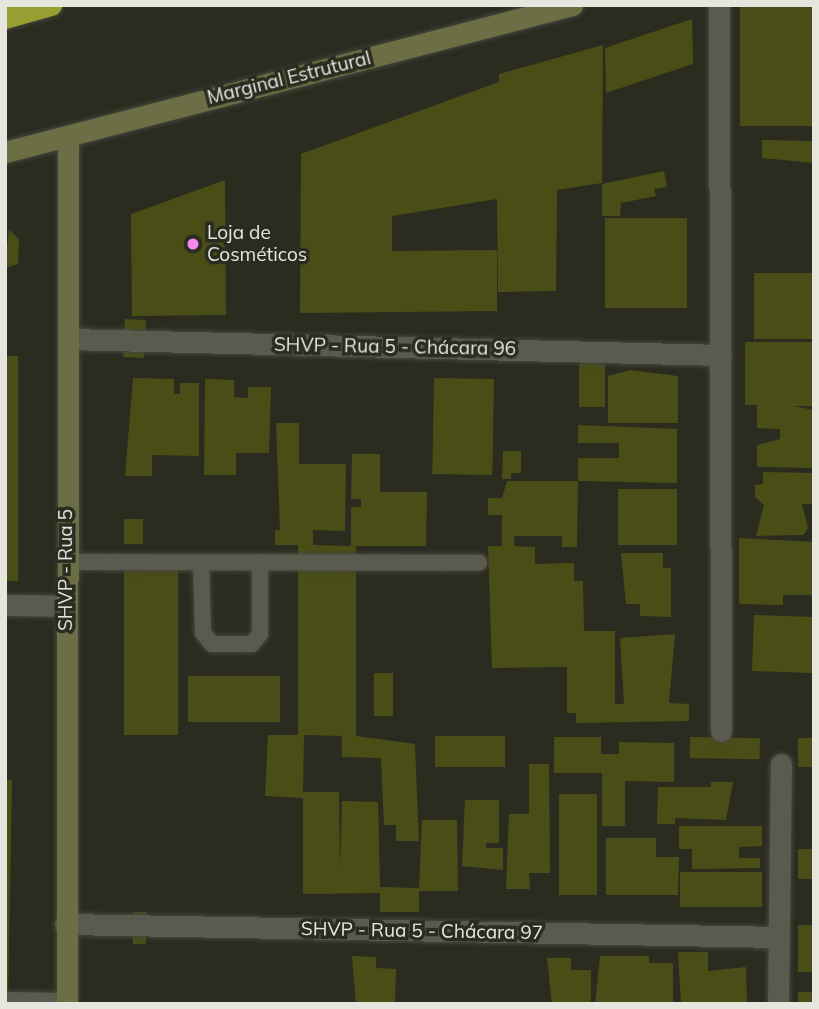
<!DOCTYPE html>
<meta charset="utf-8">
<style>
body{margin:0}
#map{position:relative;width:819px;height:1009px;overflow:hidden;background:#2b2c20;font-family:Mulish,sans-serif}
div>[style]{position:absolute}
.building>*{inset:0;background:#4a4e16;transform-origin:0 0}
.roads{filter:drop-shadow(0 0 2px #45473c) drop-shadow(0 0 2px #45473c)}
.lane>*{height:16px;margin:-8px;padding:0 8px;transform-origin:8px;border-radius:8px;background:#5a5b4e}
.street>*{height:21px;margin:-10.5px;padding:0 10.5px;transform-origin:10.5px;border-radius:10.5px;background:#5a5b4e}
.secondary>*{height:21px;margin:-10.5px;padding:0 10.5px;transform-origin:10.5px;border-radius:10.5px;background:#6c6f46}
.highway>*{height:21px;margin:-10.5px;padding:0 10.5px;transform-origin:10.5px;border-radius:10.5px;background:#979e32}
.dots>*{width:19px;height:19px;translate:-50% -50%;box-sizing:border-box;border:4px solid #2b2c20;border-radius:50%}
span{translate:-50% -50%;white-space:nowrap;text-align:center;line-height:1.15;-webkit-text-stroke:7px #2b2c20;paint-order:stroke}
.street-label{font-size:19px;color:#e5e7df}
.poi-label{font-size:19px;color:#e5e7df}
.left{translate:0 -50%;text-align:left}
.frame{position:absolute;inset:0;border:7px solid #e5e7df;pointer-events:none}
</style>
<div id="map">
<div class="building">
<i style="left:740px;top:5px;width:74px;height:121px"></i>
<i style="clip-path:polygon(692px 19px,693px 64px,606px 93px,605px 48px)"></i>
<i style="clip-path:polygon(603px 45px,602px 183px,557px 190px,556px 291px,498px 292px,497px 199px,392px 216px,392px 251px,497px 250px,497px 311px,300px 313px,301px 154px,499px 82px,499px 74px)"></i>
<i style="clip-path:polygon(762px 140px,814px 141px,814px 163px,762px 158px)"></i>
<i style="clip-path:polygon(664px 171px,667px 187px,654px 189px,656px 196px,621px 203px,620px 216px,602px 216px,602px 184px)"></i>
<i style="clip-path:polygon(225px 180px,226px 315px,132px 316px,131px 214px)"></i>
<i style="left:605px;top:218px;width:82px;height:90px"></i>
<i style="clip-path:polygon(9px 229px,19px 240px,18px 264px,5px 268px)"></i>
<i style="left:754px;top:273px;width:60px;height:66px"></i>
<i style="left:125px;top:319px;width:21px;height:38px;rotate:3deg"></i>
<i style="clip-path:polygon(745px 342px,814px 342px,814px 406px,793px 406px,814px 410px,814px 468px,757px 467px,757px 445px,780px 439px,780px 429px,757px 428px,757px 405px,745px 405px)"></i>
<i style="left:5px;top:356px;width:13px;height:225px"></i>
<i style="left:579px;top:364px;width:26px;height:43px"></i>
<i style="clip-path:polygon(630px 370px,678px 376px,678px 423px,608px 423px,608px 376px)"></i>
<i style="clip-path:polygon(133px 378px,174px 379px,174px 394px,180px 394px,180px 383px,199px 383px,199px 456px,152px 455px,152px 476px,125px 476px)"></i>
<i style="left:434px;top:378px;width:60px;height:96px;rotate:1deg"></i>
<i style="clip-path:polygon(205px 379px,234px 380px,234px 397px,248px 398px,248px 387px,271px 387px,269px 453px,236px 453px,236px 475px,204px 475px)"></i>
<i style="clip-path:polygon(276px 423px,299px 423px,299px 464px,346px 464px,345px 531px,313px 530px,313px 545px,351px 546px,351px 507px,361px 507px,361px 499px,351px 499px,352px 454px,380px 454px,380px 492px,427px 492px,426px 546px,356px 546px,356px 736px,415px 744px,419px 841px,396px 841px,396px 825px,384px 825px,381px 758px,342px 757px,342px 736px,304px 735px,303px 792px,339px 792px,340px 871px,342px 801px,378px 802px,380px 887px,419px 888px,422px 820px,457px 820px,458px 891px,419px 891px,419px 912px,380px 912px,380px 893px,303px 894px,303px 798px,265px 796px,268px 735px,298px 735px,298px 545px,275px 545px,275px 530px,280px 530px)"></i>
<i style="clip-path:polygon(578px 425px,677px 429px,677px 483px,578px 481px,578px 458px,619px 458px,619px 443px,578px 443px)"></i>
<i style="clip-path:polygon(503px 451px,521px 451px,521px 473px,511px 473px,511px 479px,502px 479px)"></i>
<i style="clip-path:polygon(763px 472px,814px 473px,814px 504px,802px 504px,808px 528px,803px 535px,756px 536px,764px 505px,755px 497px,755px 485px,763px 484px)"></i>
<i style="clip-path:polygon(507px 481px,578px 481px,577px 547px,562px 547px,562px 536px,514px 536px,514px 546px,535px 547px,535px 564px,574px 563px,574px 581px,583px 581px,584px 631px,615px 631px,615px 704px,624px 704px,620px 638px,675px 634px,669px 703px,689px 704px,689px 721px,576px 723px,576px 713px,567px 713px,567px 667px,492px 668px,488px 546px,502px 546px,502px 515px,488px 515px,488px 498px,502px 498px)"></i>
<i style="left:677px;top:489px;width:56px;height:59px;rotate:90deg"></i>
<i style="left:124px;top:519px;width:19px;height:25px"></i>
<i style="clip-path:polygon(739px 538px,814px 542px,814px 605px,811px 595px,783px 595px,783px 605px,739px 604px)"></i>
<i style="clip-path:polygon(621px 553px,663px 553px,663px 568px,671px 568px,671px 617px,640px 616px,640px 604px,626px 604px)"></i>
<i style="left:124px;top:569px;width:54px;height:166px"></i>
<i style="left:754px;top:615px;width:60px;height:56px;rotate:2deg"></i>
<i style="left:374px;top:673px;width:19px;height:43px"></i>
<i style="left:188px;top:676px;width:92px;height:46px"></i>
<i style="left:435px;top:736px;width:70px;height:31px"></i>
<i style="clip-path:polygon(554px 737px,601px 737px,601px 754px,619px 754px,619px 742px,674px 743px,674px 782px,625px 781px,625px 826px,602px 826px,602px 773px,554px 773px)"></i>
<i style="left:690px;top:737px;width:70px;height:21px;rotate:1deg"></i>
<i style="left:798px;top:738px;width:16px;height:29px"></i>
<i style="clip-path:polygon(529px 764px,549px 764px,550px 873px,529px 873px,530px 889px,506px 889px,509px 814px,529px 814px)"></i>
<i style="clip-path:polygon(5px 780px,12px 780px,8px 1004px,5px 1004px)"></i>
<i style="clip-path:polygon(711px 782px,733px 782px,726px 820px,675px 818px,675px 824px,657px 824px,658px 787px,711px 787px)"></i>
<i style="left:559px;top:794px;width:38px;height:101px"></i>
<i style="clip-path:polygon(465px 800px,499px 800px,499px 843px,486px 843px,486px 848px,503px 848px,503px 870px,462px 866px)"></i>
<i style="clip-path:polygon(679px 826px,762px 826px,762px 846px,739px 847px,739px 858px,760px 858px,760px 868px,692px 869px,692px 849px,679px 849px)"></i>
<i style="clip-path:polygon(606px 838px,656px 838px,656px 857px,679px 857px,678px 895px,606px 895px)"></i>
<i style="left:798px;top:849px;width:16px;height:30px"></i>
<i style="left:680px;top:872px;width:82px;height:35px"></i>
<i style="left:133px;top:912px;width:13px;height:32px"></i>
<i style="left:798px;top:925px;width:16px;height:47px"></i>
<i style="clip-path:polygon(678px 952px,708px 952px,708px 971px,746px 967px,747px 1004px,681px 1004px)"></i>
<i style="clip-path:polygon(352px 956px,376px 957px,376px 968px,396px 969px,395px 1004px,356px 1004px)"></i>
<i style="clip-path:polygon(600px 956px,649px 956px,649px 963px,673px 963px,673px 1004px,595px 1004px)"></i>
<i style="clip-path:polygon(547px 958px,571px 958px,571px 970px,591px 970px,591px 1004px,552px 1004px)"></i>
<i style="left:798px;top:992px;width:16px;height:12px"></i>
</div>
<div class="roads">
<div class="lane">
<i style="left:66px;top:562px;width:413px;rotate:0.1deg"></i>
<i style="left:201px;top:562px;width:71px;rotate:88.4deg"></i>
<i style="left:203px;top:633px;width:14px;rotate:51deg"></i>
<i style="left:212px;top:644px;width:40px"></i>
<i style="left:252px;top:644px;width:13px;rotate:-51deg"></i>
<i style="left:260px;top:634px;width:72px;rotate:-90deg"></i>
</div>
<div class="street">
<i style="left:719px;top:7px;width:724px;rotate:89.84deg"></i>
<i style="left:68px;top:339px;width:653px;rotate:1.4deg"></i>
<i style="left:5px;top:605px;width:61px;rotate:0.9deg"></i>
<i style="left:65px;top:924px;width:714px;rotate:1.04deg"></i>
<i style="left:5px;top:1002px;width:62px;rotate:0.9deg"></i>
<i style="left:778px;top:1004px;width:240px;rotate:-89.3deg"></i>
</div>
<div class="secondary">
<i style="left:5px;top:152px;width:586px;rotate:-14.53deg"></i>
<i style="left:67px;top:1004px;width:868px;rotate:-89.93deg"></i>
</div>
<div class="highway">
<i style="left:5px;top:18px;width:48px;rotate:-15.8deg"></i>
</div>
</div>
<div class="dots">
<i style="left:193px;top:244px;background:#f489f0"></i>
</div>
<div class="street-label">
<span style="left:289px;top:78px;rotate:-14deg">Marginal Estrutural</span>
<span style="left:395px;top:347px;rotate:1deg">SHVP - Rua 5 - Chácara 96</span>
<span style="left:66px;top:570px;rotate:-90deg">SHVP - Rua 5</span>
<span style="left:422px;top:931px;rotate:1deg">SHVP - Rua 5 - Chácara 97</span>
</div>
<div class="poi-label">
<span class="left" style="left:207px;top:244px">Loja de<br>Cosméticos</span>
</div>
<div class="frame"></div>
</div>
